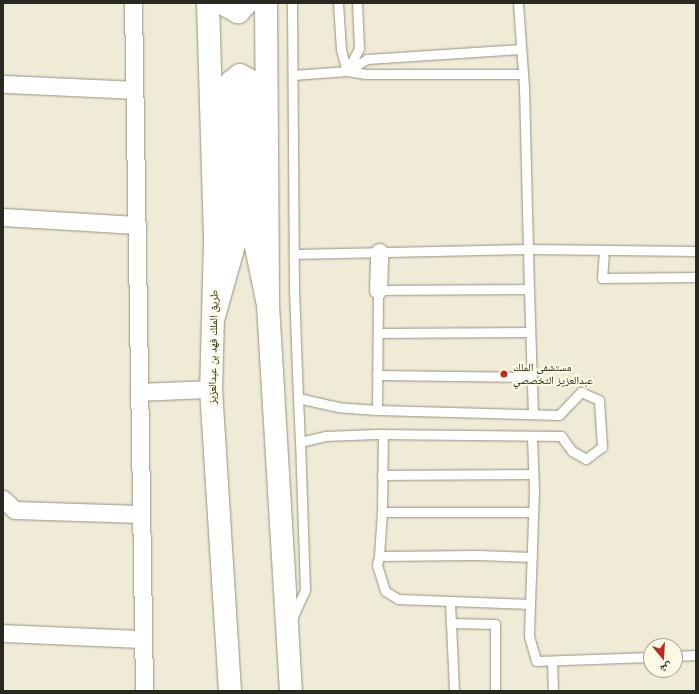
<!DOCTYPE html>
<meta charset="utf-8">
<style>
body{margin:0}
#map{position:relative;width:699px;height:694px;overflow:hidden;background:#efebd7;font-family:"DM Sans","Noto Naskh Arabic",sans-serif}
div>[style]{position:absolute}
.roads{filter:drop-shadow(0 0 1px #96927f) drop-shadow(0 0 1px #96927f)}
.service>*{height:9px;margin:-4.5px;padding:0 4.5px;transform-origin:4.5px;border-radius:4.5px;background:#fff}
.minor>*{height:17px;margin:-8.5px;padding:0 8.5px;transform-origin:8.5px;border-radius:8.5px;background:#fff}
.trunk>*{height:22px;margin:-11px;padding:0 11px;transform-origin:11px;border-radius:11px;background:#fff}
.motorway>*{height:22px;margin:-11px;padding:0 11px;transform-origin:11px;border-radius:11px;background:#fff}
.dots>*{width:11px;height:11px;translate:-50% -50%;box-sizing:border-box;border:2px solid #fcf9e4;border-radius:50%}
span{translate:-50% -50%;white-space:nowrap;text-align:center;line-height:1.15;-webkit-text-stroke:4px #fcf9e4;paint-order:stroke}
.street-label{font-size:11px;color:#2a2921}
.poi-label{font-size:11px;color:#2a2921}
.left{translate:0 -50%;text-align:left}
.frame{position:absolute;inset:0;border:4px solid #2a2921;pointer-events:none}
.north{position:absolute;left:643px;top:638px;width:40px;height:40px;box-sizing:border-box;background:#fcf9e4;border:1px solid #a8a696;border-radius:50%;rotate:162deg;font-size:11px;font-weight:700;line-height:16px;text-align:center;color:#2a2921}
.north::after{content:'';display:block;margin:auto;width:14px;height:18px;background:#bb2d24;clip-path:polygon(50% 0,100% 100%,50% 72%,0 100%)}
</style>
<div id="map">
<div class="roads">
<div class="service">
<i style="left:338px;top:3px;width:47px;rotate:86.3deg"></i>
<i style="left:341px;top:50px;width:22px;rotate:74deg"></i>
<i style="left:518px;top:3px;width:84px;rotate:85.9deg"></i>
<i style="left:524px;top:87px;width:202px;rotate:88.6deg"></i>
<i style="left:521px;top:49px;width:154px;rotate:176.3deg"></i>
<i style="left:367px;top:59px;width:23px;rotate:149deg"></i>
<i style="left:347px;top:71px;width:18px;rotate:9deg"></i>
<i style="left:365px;top:74px;width:158px"></i>
<i style="left:347px;top:71px;width:26px;rotate:-62deg"></i>
<i style="left:359px;top:48px;width:45px;rotate:-92.5deg"></i>
<i style="left:293px;top:75px;width:54px;rotate:-4.2deg"></i>
<i style="left:604px;top:251px;width:27px;rotate:94deg"></i>
<i style="left:602px;top:278px;width:94px;rotate:-0.6deg"></i>
<i style="left:294px;top:254px;width:234px;rotate:-1.2deg"></i>
<i style="left:528px;top:249px;width:168px;rotate:0.7deg"></i>
<i style="left:378px;top:333px;width:152px;rotate:-0.4deg"></i>
<i style="left:377px;top:375px;width:155px;rotate:0.7deg"></i>
<i style="left:298px;top:398px;width:44px;rotate:87.4deg"></i>
<i style="left:377px;top:410px;width:120px;rotate:-89.5deg"></i>
<i style="left:378px;top:290px;width:151px;rotate:-0.4deg"></i>
<i style="left:529px;top:289px;width:125px;rotate:88.2deg"></i>
<i style="left:532px;top:437px;width:53px;rotate:87.8deg"></i>
<i style="left:534px;top:490px;width:146px;rotate:92deg"></i>
<i style="left:529px;top:636px;width:26px;rotate:74deg"></i>
<i style="left:536px;top:661px;width:115px;rotate:-2deg"></i>
<i style="left:382px;top:475px;width:151px;rotate:-0.4deg"></i>
<i style="left:382px;top:512px;width:78px;rotate:-89.3deg"></i>
<i style="left:379px;top:556px;width:44px;rotate:-86.1deg"></i>
<i style="left:382px;top:512px;width:151px"></i>
<i style="left:450px;top:602px;width:89px;rotate:87.4deg"></i>
<i style="left:530px;top:604px;width:132px;rotate:-177.8deg"></i>
<i style="left:398px;top:599px;width:15px;rotate:-148deg"></i>
<i style="left:385px;top:591px;width:27px;rotate:-107deg"></i>
<i style="left:377px;top:565px;width:9px;rotate:-77deg"></i>
<i style="left:379px;top:556px;width:99px;rotate:-0.6deg"></i>
<i style="left:478px;top:555px;width:54px;rotate:2.1deg"></i>
<i style="left:292px;top:619px;width:32px;rotate:-66deg"></i>
<i style="left:305px;top:590px;width:148px;rotate:-91.9deg"></i>
<i style="left:300px;top:442px;width:26px;rotate:-13deg"></i>
<i style="left:325px;top:436px;width:52px;rotate:-2.2deg"></i>
<i style="left:377px;top:434px;width:184px;rotate:0.6deg"></i>
<i style="left:561px;top:436px;width:19px;rotate:54deg"></i>
<i style="left:572px;top:451px;width:16px;rotate:30deg"></i>
<i style="left:586px;top:459px;width:20px;rotate:-37deg"></i>
<i style="left:602px;top:447px;width:47px;rotate:-93.7deg"></i>
<i style="left:599px;top:400px;width:20px;rotate:-156deg"></i>
<i style="left:581px;top:392px;width:32px;rotate:134deg"></i>
<i style="left:559px;top:415px;width:182px;rotate:-178.4deg"></i>
<i style="left:377px;top:410px;width:39px;rotate:-176deg"></i>
<i style="left:338px;top:407px;width:41px;rotate:-167.3deg"></i>
<i style="left:298px;top:398px;width:108px;rotate:-92.1deg"></i>
<i style="left:294px;top:290px;width:287px;rotate:-90.4deg"></i>
<i style="left:451px;top:623px;width:44px;rotate:1.3deg"></i>
<i style="left:495px;top:624px;width:67px;rotate:90deg"></i>
<i style="left:675px;top:656px;width:21px;rotate:-3deg"></i>
<i style="left:552px;top:661px;width:30px;rotate:88deg"></i>
</div>
<div class="minor">
<i style="left:133px;top:3px;width:688px;rotate:89.08deg"></i>
<i style="left:3px;top:84px;width:131px;rotate:2.6deg"></i>
<i style="left:3px;top:217px;width:133px;rotate:3.4deg"></i>
<i style="left:378px;top:290px;width:38px;rotate:-88deg"></i>
<i style="left:139px;top:392px;width:72px;rotate:-2.4deg"></i>
<i style="left:3px;top:499px;width:16px;rotate:43deg"></i>
<i style="left:15px;top:510px;width:126px;rotate:1.8deg"></i>
<i style="left:3px;top:633px;width:140px;rotate:2.5deg"></i>
</div>
<div class="trunk">
<i style="left:208px;top:3px;width:238px;rotate:88.3deg"></i>
<i style="left:215px;top:241px;width:148px;rotate:91.5deg"></i>
<i style="left:211px;top:389px;width:303px;rotate:86.4deg"></i>
<i style="left:266px;top:3px;width:302px;rotate:89.6deg"></i>
<i style="left:268px;top:305px;width:387px;rotate:86.6deg"></i>
</div>
<div class="motorway">
<i style="left:227px;top:3px;width:3px;rotate:90deg"></i>
<i style="left:227px;top:6px;width:13px;rotate:29deg"></i>
<i style="left:238px;top:12px;width:13px;rotate:-45deg"></i>
<i style="left:213px;top:320px;width:85px;rotate:-74.3deg"></i>
<i style="left:236px;top:238px;width:156px;rotate:-91.8deg"></i>
<i style="left:231px;top:82px;width:11px;rotate:-38deg"></i>
<i style="left:240px;top:75px;width:10px;rotate:29deg"></i>
<i style="left:249px;top:80px;width:157px;rotate:88.2deg"></i>
<i style="left:254px;top:237px;width:69px;rotate:78.4deg"></i>
</div>
</div>
<div class="dots">
<i style="left:504px;top:374px;background:#bb2d24"></i>
</div>
<div class="street-label">
<span style="left:213px;top:347px;rotate:-89deg">طريق الملك فهد بن عبدالعزيز</span>
</div>
<div class="poi-label">
<span class="left" style="left:513px;top:374px">مستشفى الملك<br>عبدالعزيز التخصصي</span>
</div>
<div class="frame"></div>
<div class="north">ش</div>
</div>
